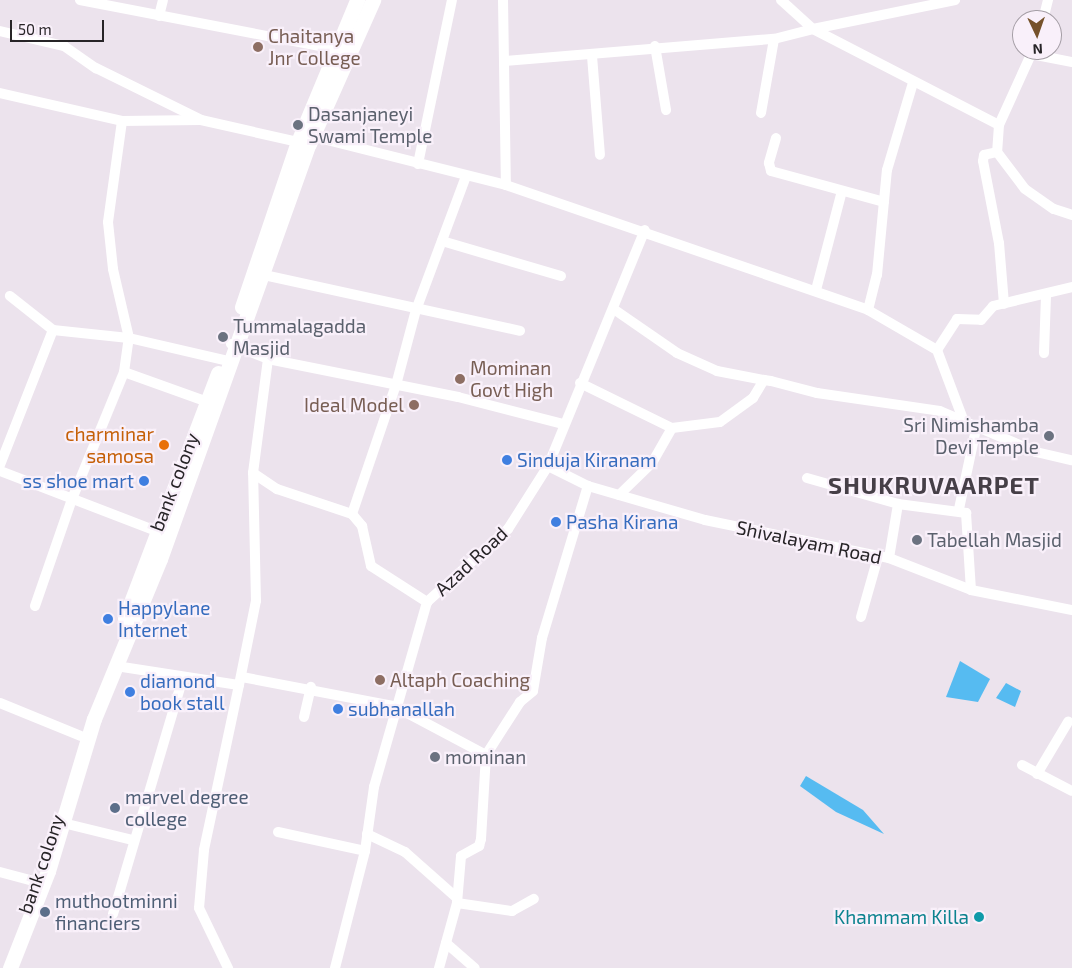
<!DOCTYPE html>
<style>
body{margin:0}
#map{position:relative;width:1072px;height:968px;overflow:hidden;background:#ece3ed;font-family:"Exo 2",sans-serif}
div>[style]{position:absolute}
.water>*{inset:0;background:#56bbf1}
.street>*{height:10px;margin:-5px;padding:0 5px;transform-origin:5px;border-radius:5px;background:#fff}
.secondary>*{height:15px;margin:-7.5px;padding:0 7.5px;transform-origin:7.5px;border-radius:7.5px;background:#fff}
.dots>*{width:14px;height:14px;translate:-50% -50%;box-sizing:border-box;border:2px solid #f9f0fa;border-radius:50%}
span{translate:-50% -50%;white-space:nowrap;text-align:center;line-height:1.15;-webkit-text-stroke:4.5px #f9f0fa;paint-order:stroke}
.education-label{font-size:19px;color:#785e54}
.left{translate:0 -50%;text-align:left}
.right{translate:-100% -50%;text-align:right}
.worship-label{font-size:19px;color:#5b616d}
.food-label{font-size:19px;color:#c56008}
.shop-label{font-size:19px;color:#366cbe}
.street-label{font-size:19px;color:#272427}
.service-label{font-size:19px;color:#4e5e75}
.culture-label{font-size:19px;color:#0d838f}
.district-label{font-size:24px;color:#463f47;font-weight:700;letter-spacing:1px}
.north{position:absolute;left:1012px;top:10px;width:50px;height:50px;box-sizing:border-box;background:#f9f0fa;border:1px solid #a59ea6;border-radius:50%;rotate:177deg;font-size:14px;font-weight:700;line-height:20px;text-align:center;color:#272427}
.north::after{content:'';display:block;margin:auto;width:18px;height:22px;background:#76522b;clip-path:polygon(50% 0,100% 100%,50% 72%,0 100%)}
.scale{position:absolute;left:10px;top:20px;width:94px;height:22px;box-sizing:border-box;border:2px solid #272427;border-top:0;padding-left:6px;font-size:15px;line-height:18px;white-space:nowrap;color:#272427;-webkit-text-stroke:4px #f9f0fa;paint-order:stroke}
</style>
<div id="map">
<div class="water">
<i style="clip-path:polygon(960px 661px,990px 679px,978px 702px,946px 697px)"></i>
<i style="clip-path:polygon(1006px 683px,1021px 691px,1015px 707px,996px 698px)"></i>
<i style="clip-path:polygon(806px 776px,863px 810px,884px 834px,836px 812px,800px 786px)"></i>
</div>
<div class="street">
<i style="left:80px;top:0;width:264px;rotate:10.9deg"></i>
<i style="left:503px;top:0;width:185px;rotate:89.1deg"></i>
<i style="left:781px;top:0;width:43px;rotate:42.2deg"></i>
<i style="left:813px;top:29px;width:145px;rotate:-11.5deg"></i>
<i style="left:159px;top:16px;width:16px;rotate:-76deg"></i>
<i style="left:1043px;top:20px;width:21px;rotate:-76deg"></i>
<i style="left:0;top:31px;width:66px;rotate:13.2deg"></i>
<i style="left:64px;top:46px;width:39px;rotate:35deg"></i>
<i style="left:96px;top:68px;width:117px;rotate:26.3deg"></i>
<i style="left:201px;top:120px;width:99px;rotate:12.8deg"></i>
<i style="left:655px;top:46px;width:65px;rotate:80.2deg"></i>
<i style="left:1033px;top:50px;width:82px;rotate:114.4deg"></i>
<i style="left:999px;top:125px;width:27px;rotate:94deg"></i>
<i style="left:997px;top:152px;width:46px;rotate:52.9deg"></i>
<i style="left:1025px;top:189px;width:35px;rotate:35deg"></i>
<i style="left:1054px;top:209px;width:19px;rotate:18deg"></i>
<i style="left:1031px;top:54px;width:42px;rotate:11deg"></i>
<i style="left:592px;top:56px;width:99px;rotate:85.4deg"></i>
<i style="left:504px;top:61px;width:271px;rotate:-4.7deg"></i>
<i style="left:774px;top:39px;width:40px;rotate:-14.4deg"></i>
<i style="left:813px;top:29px;width:209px;rotate:27.3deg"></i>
<i style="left:0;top:93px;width:125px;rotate:12.9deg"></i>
<i style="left:122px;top:121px;width:78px;rotate:-0.7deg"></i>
<i style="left:761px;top:113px;width:75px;rotate:-80deg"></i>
<i style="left:307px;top:135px;width:205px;rotate:14.1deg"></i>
<i style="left:506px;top:185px;width:383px;rotate:19deg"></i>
<i style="left:868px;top:310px;width:80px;rotate:30.1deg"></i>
<i style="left:937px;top:350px;width:74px;rotate:69.4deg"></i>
<i style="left:776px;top:138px;width:26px;rotate:106deg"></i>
<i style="left:769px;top:163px;width:8px;rotate:76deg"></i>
<i style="left:771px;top:171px;width:117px;rotate:15.3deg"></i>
<i style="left:997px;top:152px;width:13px;rotate:167deg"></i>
<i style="left:984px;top:155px;width:6px;rotate:99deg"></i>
<i style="left:983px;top:161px;width:84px;rotate:79deg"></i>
<i style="left:999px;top:243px;width:61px;rotate:85.3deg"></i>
<i style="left:418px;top:164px;width:167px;rotate:-78.3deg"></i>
<i style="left:442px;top:241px;width:124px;rotate:16.4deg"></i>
<i style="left:264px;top:275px;width:262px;rotate:12.3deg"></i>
<i style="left:816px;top:290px;width:102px;rotate:-75.3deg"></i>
<i style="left:615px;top:310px;width:75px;rotate:34.7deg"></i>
<i style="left:677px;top:353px;width:44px;rotate:24.2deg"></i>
<i style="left:717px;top:371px;width:48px;rotate:10.8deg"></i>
<i style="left:868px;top:310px;width:36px;rotate:-76deg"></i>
<i style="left:877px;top:275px;width:105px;rotate:-84.6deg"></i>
<i style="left:887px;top:170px;width:91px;rotate:-73.4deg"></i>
<i style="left:53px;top:330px;width:76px;rotate:6deg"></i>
<i style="left:129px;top:338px;width:98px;rotate:13deg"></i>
<i style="left:231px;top:344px;width:40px;rotate:22deg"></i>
<i style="left:268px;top:359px;width:194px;rotate:11.3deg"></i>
<i style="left:458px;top:397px;width:108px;rotate:14.4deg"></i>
<i style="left:937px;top:350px;width:37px;rotate:-57deg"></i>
<i style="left:957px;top:319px;width:24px;rotate:2deg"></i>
<i style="left:981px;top:320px;width:18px;rotate:-49deg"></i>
<i style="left:993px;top:306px;width:81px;rotate:-13.5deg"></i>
<i style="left:1044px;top:353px;width:57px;rotate:-88deg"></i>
<i style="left:124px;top:372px;width:86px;rotate:19.7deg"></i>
<i style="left:580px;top:383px;width:102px;rotate:26.1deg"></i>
<i style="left:672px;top:428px;width:48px;rotate:-7.1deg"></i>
<i style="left:720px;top:422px;width:41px;rotate:-36deg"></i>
<i style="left:753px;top:398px;width:21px;rotate:-59deg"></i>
<i style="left:764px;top:380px;width:7px;rotate:8deg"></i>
<i style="left:771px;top:381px;width:48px;rotate:14.6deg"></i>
<i style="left:817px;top:393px;width:124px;rotate:8.3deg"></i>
<i style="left:940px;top:411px;width:104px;rotate:23.1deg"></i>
<i style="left:1036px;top:452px;width:37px;rotate:13deg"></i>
<i style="left:0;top:465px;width:145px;rotate:-68.6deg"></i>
<i style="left:53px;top:330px;width:55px;rotate:-141.7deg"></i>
<i style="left:548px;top:466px;width:45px;rotate:26.6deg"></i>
<i style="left:588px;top:486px;width:122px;rotate:16.2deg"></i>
<i style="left:705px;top:520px;width:188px;rotate:11.7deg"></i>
<i style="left:889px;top:558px;width:88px;rotate:21.3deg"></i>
<i style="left:971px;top:590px;width:103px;rotate:11.2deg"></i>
<i style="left:0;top:471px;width:167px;rotate:21deg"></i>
<i style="left:253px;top:473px;width:29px;rotate:34deg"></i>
<i style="left:277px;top:489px;width:79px;rotate:18.4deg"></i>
<i style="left:352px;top:514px;width:16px;rotate:50deg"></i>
<i style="left:362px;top:526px;width:41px;rotate:77.3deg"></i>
<i style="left:371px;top:566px;width:67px;rotate:32.7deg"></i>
<i style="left:807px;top:478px;width:95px;rotate:15.9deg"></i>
<i style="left:898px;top:504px;width:69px;rotate:7.5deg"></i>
<i style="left:966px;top:513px;width:77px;rotate:86.3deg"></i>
<i style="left:619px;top:495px;width:46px;rotate:-44.1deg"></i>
<i style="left:652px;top:463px;width:40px;rotate:-60.3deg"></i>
<i style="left:959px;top:509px;width:82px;rotate:-78deg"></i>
<i style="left:352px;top:514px;width:136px;rotate:-71.2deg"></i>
<i style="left:396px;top:385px;width:78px;rotate:-75.1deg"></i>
<i style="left:416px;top:310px;width:143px;rotate:-69.5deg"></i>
<i style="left:889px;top:558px;width:55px;rotate:-80.5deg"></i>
<i style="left:35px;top:606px;width:113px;rotate:-70.9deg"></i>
<i style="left:72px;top:499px;width:137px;rotate:-67.7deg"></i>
<i style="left:124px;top:372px;width:34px;rotate:-82deg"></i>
<i style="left:129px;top:338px;width:71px;rotate:-103.1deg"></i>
<i style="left:113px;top:269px;width:47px;rotate:-96.1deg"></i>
<i style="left:108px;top:222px;width:102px;rotate:-82.1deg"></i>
<i style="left:861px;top:617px;width:62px;rotate:-74.2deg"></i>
<i style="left:116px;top:666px;width:124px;rotate:8.8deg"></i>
<i style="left:239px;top:685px;width:169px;rotate:102deg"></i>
<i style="left:204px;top:850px;width:58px;rotate:94.9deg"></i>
<i style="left:199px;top:908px;width:67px;rotate:64.2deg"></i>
<i style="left:242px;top:677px;width:155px;rotate:10.8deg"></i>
<i style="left:394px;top:706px;width:104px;rotate:28deg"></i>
<i style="left:239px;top:685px;width:86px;rotate:-78.6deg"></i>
<i style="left:256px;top:601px;width:128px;rotate:-91.3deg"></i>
<i style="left:253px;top:473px;width:115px;rotate:-82.5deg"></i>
<i style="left:0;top:703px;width:87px;rotate:22.2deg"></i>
<i style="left:304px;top:717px;width:31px;rotate:-77deg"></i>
<i style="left:1022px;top:765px;width:56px;rotate:27.5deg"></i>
<i style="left:1037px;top:774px;width:61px;rotate:-59.2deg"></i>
<i style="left:63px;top:823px;width:71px;rotate:13.8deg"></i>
<i style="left:278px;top:832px;width:89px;rotate:12.3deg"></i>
<i style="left:367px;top:834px;width:42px;rotate:25.3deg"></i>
<i style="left:405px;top:852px;width:69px;rotate:41.5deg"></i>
<i style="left:0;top:872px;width:39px;rotate:15deg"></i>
<i style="left:457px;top:903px;width:56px;rotate:8.3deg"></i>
<i style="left:512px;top:911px;width:25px;rotate:-29deg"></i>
<i style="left:113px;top:914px;width:246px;rotate:-73.5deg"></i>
<i style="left:446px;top:943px;width:38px;rotate:41deg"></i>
<i style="left:335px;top:968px;width:121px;rotate:-75.6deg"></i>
<i style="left:365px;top:851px;width:65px;rotate:-82deg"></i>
<i style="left:374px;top:787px;width:192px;rotate:-74deg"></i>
<i style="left:427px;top:602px;width:109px;rotate:-42deg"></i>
<i style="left:508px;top:529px;width:75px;rotate:-57.6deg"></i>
<i style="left:548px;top:466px;width:255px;rotate:-67.7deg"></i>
<i style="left:439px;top:968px;width:67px;rotate:-74.5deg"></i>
<i style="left:457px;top:903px;width:47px;rotate:-85.1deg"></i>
<i style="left:461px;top:856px;width:21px;rotate:-29deg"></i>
<i style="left:479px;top:846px;width:7px;rotate:-74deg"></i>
<i style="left:481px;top:839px;width:84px;rotate:-86.6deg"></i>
<i style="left:486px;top:755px;width:63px;rotate:-57.3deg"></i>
<i style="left:520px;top:702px;width:17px;rotate:-40deg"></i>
<i style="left:533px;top:691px;width:54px;rotate:-80.4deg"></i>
<i style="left:542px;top:638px;width:159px;rotate:-73.2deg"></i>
</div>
<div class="secondary">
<i style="left:242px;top:307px;width:174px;rotate:-71.3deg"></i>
<i style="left:298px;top:142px;width:154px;rotate:-67.4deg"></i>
<i style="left:125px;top:618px;width:262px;rotate:-69.2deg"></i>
<i style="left:10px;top:968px;width:104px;rotate:-68.6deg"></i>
<i style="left:48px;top:871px;width:159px;rotate:-73.2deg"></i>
<i style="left:94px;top:719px;width:173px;rotate:-67.6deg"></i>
<i style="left:160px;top:559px;width:441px;rotate:-70.3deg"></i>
<i style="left:309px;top:144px;width:158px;rotate:-66deg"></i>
</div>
<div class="dots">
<i style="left:258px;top:47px;background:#8d6e63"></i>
<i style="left:298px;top:125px;background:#6b7280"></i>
<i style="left:223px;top:337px;background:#6b7280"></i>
<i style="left:460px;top:379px;background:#8d6e63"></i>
<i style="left:414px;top:405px;background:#8d6e63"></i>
<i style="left:1049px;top:436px;background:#6b7280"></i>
<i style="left:164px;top:445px;background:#e8710a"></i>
<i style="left:507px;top:460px;background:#3f7fe0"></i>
<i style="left:144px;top:481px;background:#3f7fe0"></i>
<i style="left:556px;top:522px;background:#3f7fe0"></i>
<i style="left:917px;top:540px;background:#6b7280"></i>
<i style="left:108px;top:619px;background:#3f7fe0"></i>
<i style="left:380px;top:680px;background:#8d6e63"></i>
<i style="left:130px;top:692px;background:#3f7fe0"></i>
<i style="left:338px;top:709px;background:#3f7fe0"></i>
<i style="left:435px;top:757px;background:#6b7280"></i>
<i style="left:115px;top:808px;background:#5c6f8a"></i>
<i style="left:45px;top:912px;background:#5c6f8a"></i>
<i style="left:979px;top:917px;background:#0f9aa8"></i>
</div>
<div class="education-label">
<span class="left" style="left:268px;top:47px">Chaitanya<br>Jnr College</span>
<span class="left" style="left:470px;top:379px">Mominan<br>Govt High</span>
<span class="right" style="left:404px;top:405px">Ideal Model</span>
<span class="left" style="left:390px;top:680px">Altaph Coaching</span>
</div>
<div class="worship-label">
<span class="left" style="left:308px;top:125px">Dasanjaneyi<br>Swami Temple</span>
<span class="left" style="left:233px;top:337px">Tummalagadda<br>Masjid</span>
<span class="right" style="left:1039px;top:436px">Sri Nimishamba<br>Devi Temple</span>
<span class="left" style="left:927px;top:540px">Tabellah Masjid</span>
<span class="left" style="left:445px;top:757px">mominan</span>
</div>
<div class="food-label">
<span class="right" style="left:154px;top:445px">charminar<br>samosa</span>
</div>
<div class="shop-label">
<span class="left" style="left:517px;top:460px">Sinduja Kiranam</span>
<span class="right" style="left:134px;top:481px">ss shoe mart</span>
<span class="left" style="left:566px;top:522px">Pasha Kirana</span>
<span class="left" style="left:118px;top:619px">Happylane<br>Internet</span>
<span class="left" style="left:140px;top:692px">diamond<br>book stall</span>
<span class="left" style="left:348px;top:709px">subhanallah</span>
</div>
<div class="street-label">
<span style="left:174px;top:482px;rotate:-69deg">bank colony</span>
<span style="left:809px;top:542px;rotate:12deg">Shivalayam Road</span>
<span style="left:471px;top:561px;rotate:-43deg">Azad Road</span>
<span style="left:41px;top:864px;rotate:-71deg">bank colony</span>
</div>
<div class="service-label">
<span class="left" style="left:125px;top:808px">marvel degree<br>college</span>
<span class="left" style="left:55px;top:912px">muthootminni<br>financiers</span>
</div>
<div class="culture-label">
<span class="right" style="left:969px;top:917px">Khammam Killa</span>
</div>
<div class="district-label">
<span style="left:934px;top:485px">SHUKRUVAARPET</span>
</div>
<div class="north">N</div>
<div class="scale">50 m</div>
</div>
